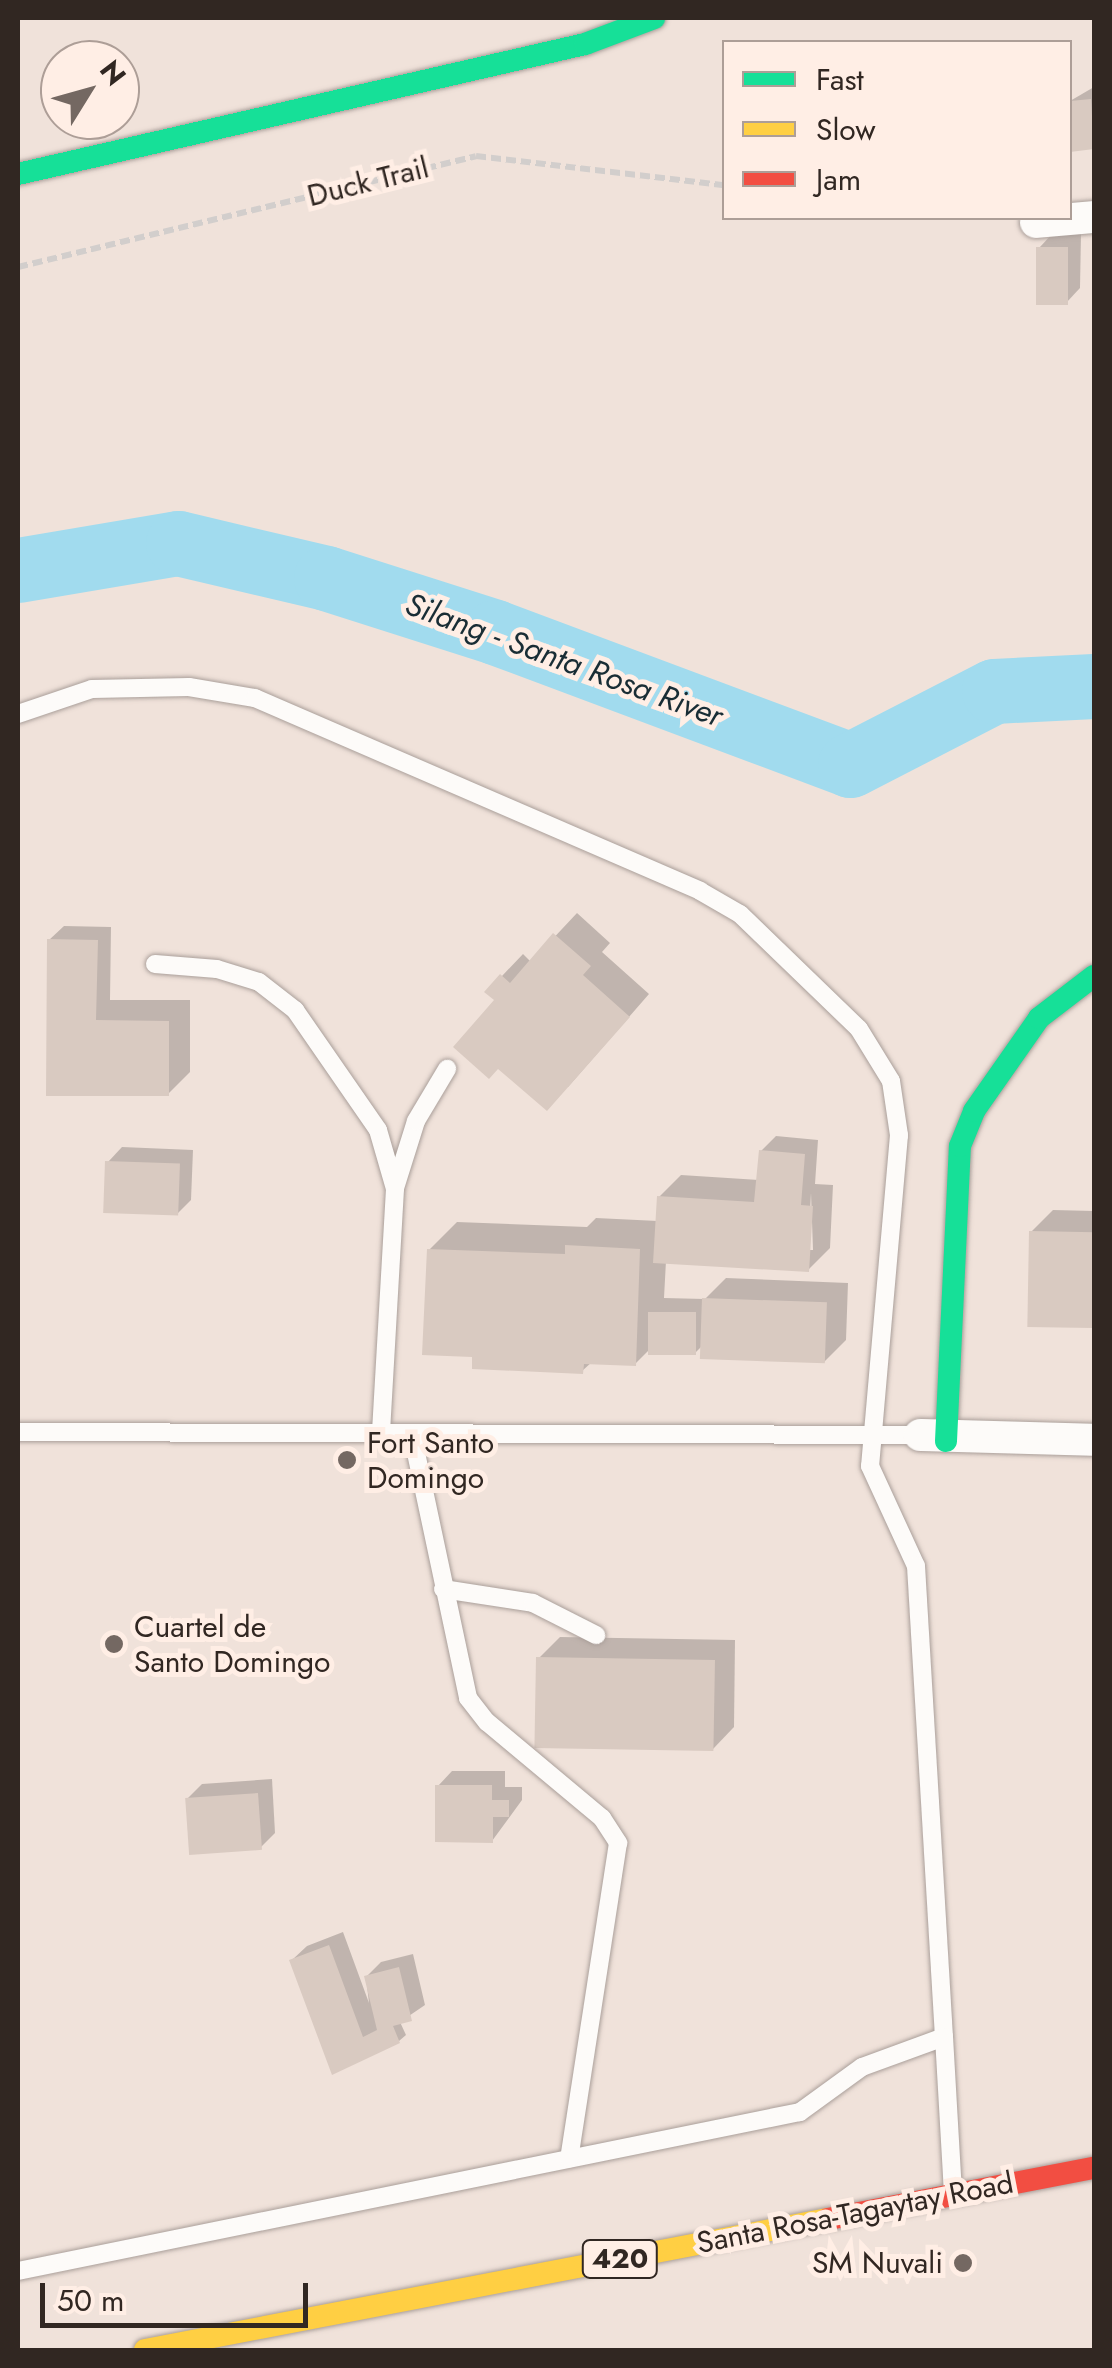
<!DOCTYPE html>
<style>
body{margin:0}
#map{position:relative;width:1112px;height:2368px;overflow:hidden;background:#f0e2da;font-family:Jost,sans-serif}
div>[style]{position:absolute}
.shadow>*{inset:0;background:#0003}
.river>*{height:65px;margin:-32.5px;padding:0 32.5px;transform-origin:32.5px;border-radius:32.5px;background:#a1dbee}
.building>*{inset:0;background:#d9cac1;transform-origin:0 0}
.path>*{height:6px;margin-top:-3px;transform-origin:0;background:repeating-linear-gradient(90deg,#d2cecc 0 10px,transparent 0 15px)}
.roads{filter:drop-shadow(0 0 2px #aa9f9a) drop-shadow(0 0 2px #aa9f9a)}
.lane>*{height:18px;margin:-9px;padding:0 9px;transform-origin:9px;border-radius:9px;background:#fdfbf9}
.street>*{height:32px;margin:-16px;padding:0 16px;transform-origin:16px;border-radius:16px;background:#fdfbf9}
.fast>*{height:22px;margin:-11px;padding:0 11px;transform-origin:11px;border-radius:11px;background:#16e098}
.slow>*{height:22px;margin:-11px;padding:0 11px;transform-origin:11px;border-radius:11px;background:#ffcf43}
.jam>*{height:22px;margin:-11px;padding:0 11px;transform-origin:11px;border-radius:11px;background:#f24e42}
.dots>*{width:28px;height:28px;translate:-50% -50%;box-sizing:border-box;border:5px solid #ffeee5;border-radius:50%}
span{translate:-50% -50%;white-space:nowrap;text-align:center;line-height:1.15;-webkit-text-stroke:10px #ffeee5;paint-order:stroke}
.shield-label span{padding:2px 8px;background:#ffeee5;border:2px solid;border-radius:8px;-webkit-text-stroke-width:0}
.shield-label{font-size:28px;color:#312722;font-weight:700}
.street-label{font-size:30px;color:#312722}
.poi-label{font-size:30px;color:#312722}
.left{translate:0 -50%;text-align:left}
.right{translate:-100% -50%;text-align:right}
.water-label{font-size:32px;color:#192d35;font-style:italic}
.frame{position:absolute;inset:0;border:20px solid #312722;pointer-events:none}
.legend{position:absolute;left:722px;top:40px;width:350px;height:180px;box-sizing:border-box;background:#ffeee5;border:2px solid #ad9e97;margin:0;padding:12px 18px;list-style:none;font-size:30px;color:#312722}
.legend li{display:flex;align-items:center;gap:20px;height:50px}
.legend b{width:50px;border:2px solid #ad9e97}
.north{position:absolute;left:40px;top:40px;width:100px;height:100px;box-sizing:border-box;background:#ffeee5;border:2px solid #ad9e97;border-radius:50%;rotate:53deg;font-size:28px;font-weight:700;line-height:40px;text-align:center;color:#312722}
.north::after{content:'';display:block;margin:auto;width:35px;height:45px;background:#746862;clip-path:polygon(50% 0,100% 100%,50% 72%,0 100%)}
.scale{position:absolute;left:40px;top:2283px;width:268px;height:45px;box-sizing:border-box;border:5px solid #312722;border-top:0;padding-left:12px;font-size:30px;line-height:35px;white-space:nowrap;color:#312722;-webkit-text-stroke:8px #ffeee5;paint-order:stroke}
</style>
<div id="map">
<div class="shadow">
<i style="clip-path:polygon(1094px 87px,1094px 147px,1073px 149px,1070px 101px)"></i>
<i style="clip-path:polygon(1053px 233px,1081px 234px,1080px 288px,1066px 303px,1039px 248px)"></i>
<i style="clip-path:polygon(577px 913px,610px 943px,602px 952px,649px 994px,568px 1087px,497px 1000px,502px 976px,523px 954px,531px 962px)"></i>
<i style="clip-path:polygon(64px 926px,111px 927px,110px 1000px,190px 1000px,190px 1072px,168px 1094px,49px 1094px,49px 940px)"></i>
<i style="clip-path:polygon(evenodd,776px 1136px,818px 1140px,815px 1184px,833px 1185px,830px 1248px,808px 1270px,666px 1261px,664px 1298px,705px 1299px,726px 1278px,848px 1283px,846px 1340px,824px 1362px,703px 1345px,695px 1353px,651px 1348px,635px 1364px,592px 1362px,582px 1371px,475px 1355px,429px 1250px,457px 1222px,587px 1227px,596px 1218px,658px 1221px,659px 1197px,681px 1175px,759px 1180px,761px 1151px,776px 1136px,811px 1193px,813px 1250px,808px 1250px,811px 1193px)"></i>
<i style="clip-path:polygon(122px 1147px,193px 1150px,191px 1200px,177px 1214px,108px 1162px)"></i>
<i style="clip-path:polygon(1053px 1210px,1094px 1211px,1094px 1326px,1029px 1324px,1031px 1232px)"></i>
<i style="clip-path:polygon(560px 1637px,735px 1640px,734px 1727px,713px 1749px,539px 1658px)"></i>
<i style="clip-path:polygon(452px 1771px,505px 1771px,505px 1787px,522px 1787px,522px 1800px,492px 1841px,438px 1786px)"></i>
<i style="clip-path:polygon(272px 1779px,275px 1833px,261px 1847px,188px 1798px,202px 1784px)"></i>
<i style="clip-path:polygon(343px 1932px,369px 2003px,366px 1977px,381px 1962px,413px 1954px,425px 2005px,400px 2022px,406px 2035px,399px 2041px,334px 2072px,292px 1960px,307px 1946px)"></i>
</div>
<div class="river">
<i style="left:18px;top:570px;width:162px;rotate:-9.6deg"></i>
<i style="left:178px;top:543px;width:152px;rotate:13.3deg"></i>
<i style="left:326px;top:578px;width:177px;rotate:17.7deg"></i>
<i style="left:495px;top:632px;width:379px;rotate:20.5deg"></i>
<i style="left:850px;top:765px;width:162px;rotate:-27.2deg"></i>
<i style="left:994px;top:691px;width:100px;rotate:-2.9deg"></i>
</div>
<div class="building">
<i style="clip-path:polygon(1091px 99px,1094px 149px,1070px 152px,1070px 101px)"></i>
<i style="left:1036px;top:247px;width:32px;height:58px"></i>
<i style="clip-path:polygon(553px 933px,591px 966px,583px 975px,630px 1017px,547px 1111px,498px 1069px,489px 1079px,453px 1047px,494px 1000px,484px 992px,500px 974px,510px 983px)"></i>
<i style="clip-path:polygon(47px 939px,98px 940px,96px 1020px,169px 1021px,169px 1096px,46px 1096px)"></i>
<i style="clip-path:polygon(759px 1150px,805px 1154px,801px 1205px,813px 1206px,809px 1272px,653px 1263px,657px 1196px,754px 1202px)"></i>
<i style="left:105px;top:1161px;width:75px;height:52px;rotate:2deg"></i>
<i style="left:1029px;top:1231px;width:65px;height:96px;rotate:1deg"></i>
<i style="clip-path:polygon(565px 1245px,640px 1249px,636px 1366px,584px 1364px,583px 1374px,472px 1369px,472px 1357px,422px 1355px,427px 1249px,565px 1254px)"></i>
<i style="left:702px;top:1298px;width:125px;height:61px;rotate:2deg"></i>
<i style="left:648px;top:1312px;width:48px;height:43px"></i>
<i style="left:536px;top:1657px;width:179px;height:91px;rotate:1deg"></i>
<i style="clip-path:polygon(435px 1785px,492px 1785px,492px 1800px,509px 1800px,509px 1817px,493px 1817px,493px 1843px,435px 1842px)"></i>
<i style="left:258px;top:1793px;width:57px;height:73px;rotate:86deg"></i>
<i style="clip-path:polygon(329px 1945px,363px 2037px,377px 2030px,364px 1976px,399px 1967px,412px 2021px,393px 2026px,400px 2043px,332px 2075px,289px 1960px)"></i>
</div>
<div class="path">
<i style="left:18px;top:267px;width:471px;rotate:-13.6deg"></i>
<i style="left:476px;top:156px;width:250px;rotate:6.7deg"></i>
</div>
<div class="roads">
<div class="lane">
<i style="left:18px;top:714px;width:78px;rotate:-18.7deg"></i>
<i style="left:92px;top:689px;width:97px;rotate:-1.2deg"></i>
<i style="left:189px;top:687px;width:67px;rotate:9.5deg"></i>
<i style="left:255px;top:698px;width:485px;rotate:23.4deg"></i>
<i style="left:700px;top:891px;width:46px;rotate:29.9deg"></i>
<i style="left:740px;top:914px;width:165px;rotate:44deg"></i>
<i style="left:859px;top:1029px;width:61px;rotate:58.4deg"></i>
<i style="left:891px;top:1081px;width:55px;rotate:81.6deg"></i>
<i style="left:899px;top:1135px;width:332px;rotate:95deg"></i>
<i style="left:870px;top:1466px;width:110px;rotate:65.3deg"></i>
<i style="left:916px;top:1566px;width:472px;rotate:86.6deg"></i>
<i style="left:944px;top:2037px;width:87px;rotate:159.9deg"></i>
<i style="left:862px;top:2067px;width:77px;rotate:144deg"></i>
<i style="left:800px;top:2112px;width:798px;rotate:168.51deg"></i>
<i style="left:155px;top:964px;width:62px;rotate:4.6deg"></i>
<i style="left:217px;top:969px;width:44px;rotate:17.2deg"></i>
<i style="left:259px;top:982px;width:46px;rotate:37.9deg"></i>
<i style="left:295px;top:1010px;width:146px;rotate:55.3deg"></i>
<i style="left:378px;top:1130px;width:61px;rotate:73.9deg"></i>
<i style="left:395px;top:1189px;width:244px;rotate:93.3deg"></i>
<i style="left:395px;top:1188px;width:70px;rotate:-72.6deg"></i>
<i style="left:416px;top:1121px;width:61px;rotate:-59.2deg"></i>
<i style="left:18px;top:1432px;width:902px;rotate:0.19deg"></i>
<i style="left:412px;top:1434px;width:270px;rotate:78deg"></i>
<i style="left:468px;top:1698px;width:31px;rotate:52deg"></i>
<i style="left:487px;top:1722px;width:150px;rotate:39.9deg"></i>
<i style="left:602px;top:1818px;width:30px;rotate:57deg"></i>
<i style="left:618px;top:1843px;width:319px;rotate:98.8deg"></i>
<i style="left:443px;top:1589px;width:91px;rotate:8.8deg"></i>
<i style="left:533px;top:1603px;width:71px;rotate:26.9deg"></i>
<i style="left:944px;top:2037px;width:155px;rotate:86.7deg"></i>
</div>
<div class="street">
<i style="left:1036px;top:222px;width:58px;rotate:-4.9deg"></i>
<i style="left:920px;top:1435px;width:174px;rotate:1.6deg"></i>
</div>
<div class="fast">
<i style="left:18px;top:174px;width:582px;rotate:-12.91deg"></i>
<i style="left:585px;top:44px;width:74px;rotate:-20.6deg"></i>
<i style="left:946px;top:1441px;width:295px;rotate:-87.3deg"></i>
<i style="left:960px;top:1146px;width:38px;rotate:-68deg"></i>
<i style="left:974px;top:1111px;width:113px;rotate:-55deg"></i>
<i style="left:1039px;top:1018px;width:69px;rotate:-37.4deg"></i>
</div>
<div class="slow">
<i style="left:145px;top:2350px;width:695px;rotate:-10.86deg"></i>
</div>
<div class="jam">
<i style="left:828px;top:2219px;width:271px;rotate:-10.9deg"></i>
</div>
</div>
<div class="dots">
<i style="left:347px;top:1460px;background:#746862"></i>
<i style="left:114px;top:1644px;background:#746862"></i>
<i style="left:963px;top:2263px;background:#746862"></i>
</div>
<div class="shield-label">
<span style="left:620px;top:2259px">420</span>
</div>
<div class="street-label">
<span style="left:368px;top:182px;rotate:-14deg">Duck Trail</span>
<span style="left:855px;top:2213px;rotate:-11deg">Santa Rosa-Tagaytay Road</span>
</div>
<div class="poi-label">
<span class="left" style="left:367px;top:1460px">Fort Santo<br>Domingo</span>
<span class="left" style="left:134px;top:1644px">Cuartel de<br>Santo Domingo</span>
<span class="right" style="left:943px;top:2263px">SM Nuvali</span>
</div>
<div class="water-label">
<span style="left:564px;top:660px;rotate:20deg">Silang - Santa Rosa River</span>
</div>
<div class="frame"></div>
<ul class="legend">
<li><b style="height:12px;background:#16e098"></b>Fast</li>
<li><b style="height:12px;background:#ffcf43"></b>Slow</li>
<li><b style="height:12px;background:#f24e42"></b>Jam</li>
</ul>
<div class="north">N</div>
<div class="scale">50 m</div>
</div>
